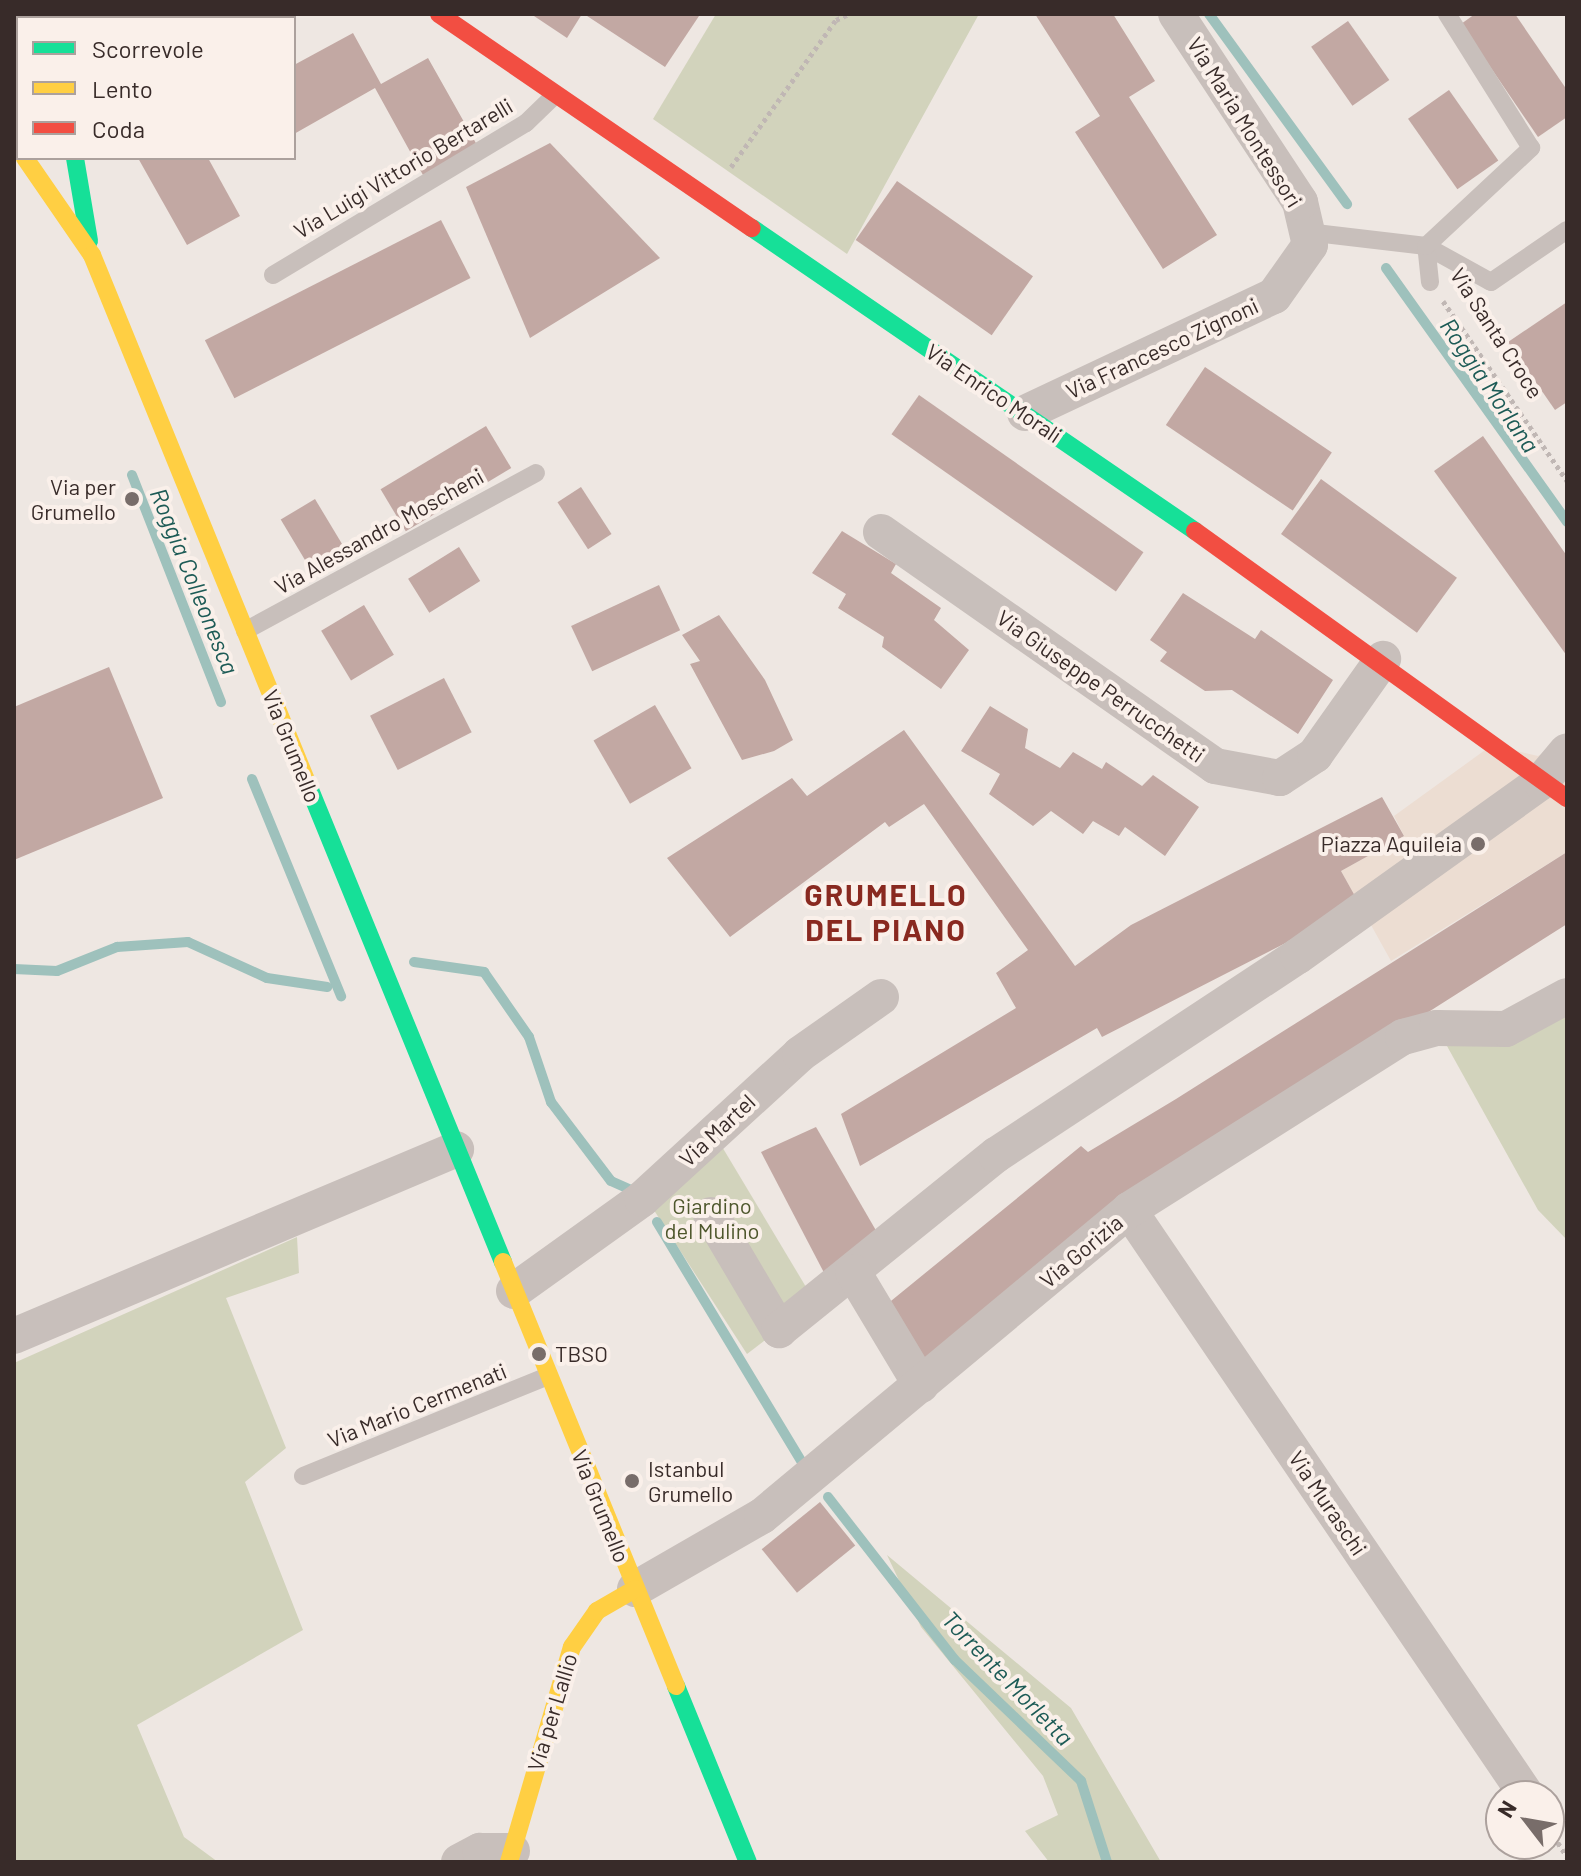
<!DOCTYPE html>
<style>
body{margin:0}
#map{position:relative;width:1581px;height:1876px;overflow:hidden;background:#eee7e2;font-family:Barlow,sans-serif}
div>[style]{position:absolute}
.green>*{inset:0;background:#d2d3bc}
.plaza>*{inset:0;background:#ecddd2}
.stream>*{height:10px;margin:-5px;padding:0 5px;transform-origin:5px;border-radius:5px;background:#9ec1bc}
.building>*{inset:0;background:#c2a8a3;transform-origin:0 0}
.path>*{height:5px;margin-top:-2.5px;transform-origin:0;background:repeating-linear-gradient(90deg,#c0b7b4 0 4px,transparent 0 8px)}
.lane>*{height:18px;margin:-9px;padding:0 9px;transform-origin:9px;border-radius:9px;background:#c8bfbb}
.street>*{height:36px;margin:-18px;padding:0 18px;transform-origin:18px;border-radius:18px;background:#c8bfbb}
.fast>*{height:18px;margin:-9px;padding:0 9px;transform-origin:9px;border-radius:9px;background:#16e098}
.slow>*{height:18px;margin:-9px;padding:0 9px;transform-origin:9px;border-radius:9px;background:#ffcf43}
.jam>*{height:18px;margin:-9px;padding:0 9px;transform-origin:9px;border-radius:9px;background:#f24e42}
.dots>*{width:22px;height:22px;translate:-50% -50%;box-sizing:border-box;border:4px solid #faf0ea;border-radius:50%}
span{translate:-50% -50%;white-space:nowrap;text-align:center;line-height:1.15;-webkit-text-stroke:8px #faf0ea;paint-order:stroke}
.street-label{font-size:22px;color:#382b29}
.poi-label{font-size:22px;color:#382b29}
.right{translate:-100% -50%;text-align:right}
.left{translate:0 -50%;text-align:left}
.park-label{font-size:22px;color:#4e572c}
.water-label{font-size:24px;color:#1d5b56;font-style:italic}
.district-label{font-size:30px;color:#892920;font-weight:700;letter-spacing:2px}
.frame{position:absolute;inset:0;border:16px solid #382b29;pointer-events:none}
.legend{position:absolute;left:16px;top:16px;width:280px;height:144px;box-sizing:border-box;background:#faf0ea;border:2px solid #aca19d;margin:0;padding:10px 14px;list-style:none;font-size:24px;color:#382b29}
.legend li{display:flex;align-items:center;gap:16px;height:40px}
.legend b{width:40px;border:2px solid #aca19d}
.north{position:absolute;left:1485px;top:1780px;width:80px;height:80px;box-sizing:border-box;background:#faf0ea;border:2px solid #aca19d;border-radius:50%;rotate:301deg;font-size:22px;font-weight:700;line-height:32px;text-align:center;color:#382b29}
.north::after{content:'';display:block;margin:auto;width:28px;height:36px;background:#786d6a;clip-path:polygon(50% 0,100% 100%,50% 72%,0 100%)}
</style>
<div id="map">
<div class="green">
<i style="clip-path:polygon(716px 14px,979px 14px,847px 254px,653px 119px)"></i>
<i style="clip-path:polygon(1567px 996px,1567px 1240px,1538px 1210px,1437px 1028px)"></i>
<i style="clip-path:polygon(718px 1140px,815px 1302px,747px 1354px,648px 1201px)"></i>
<i style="clip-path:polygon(297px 1237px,299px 1273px,226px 1298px,286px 1448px,245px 1482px,303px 1630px,137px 1725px,184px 1837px,218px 1862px,14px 1862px,14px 1363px)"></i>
<i style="clip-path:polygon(887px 1555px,1071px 1708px,1161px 1862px,1049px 1862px,1025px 1831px,1058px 1815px,1043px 1776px,921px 1627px)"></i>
</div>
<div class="plaza">
<i style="clip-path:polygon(1567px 739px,1567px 852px,1391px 961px,1341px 871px,1404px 836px,1394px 816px,1492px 745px,1538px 756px)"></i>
</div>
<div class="stream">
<i style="left:1209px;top:14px;width:235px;rotate:54deg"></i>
<i style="left:1386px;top:268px;width:312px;rotate:54.5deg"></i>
<i style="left:132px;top:475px;width:244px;rotate:68.6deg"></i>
<i style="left:252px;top:779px;width:235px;rotate:67.7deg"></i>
<i style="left:414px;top:962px;width:71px;rotate:8.1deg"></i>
<i style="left:484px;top:972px;width:79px;rotate:55.3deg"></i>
<i style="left:529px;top:1037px;width:69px;rotate:71.3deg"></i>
<i style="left:551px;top:1102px;width:99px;rotate:52.8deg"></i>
<i style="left:611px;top:1181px;width:27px;rotate:24deg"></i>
<i style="left:14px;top:969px;width:43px;rotate:2.7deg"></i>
<i style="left:57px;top:971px;width:65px;rotate:-21.8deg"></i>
<i style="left:117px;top:947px;width:71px;rotate:-4deg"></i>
<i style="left:188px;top:942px;width:87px;rotate:24.5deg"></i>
<i style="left:267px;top:978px;width:61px;rotate:8.5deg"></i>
<i style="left:657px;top:1222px;width:280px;rotate:58.9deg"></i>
<i style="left:828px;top:1497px;width:207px;rotate:52.1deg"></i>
<i style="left:955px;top:1660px;width:175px;rotate:43.8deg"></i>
<i style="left:1081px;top:1781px;width:85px;rotate:72.2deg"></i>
</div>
<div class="building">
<i style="clip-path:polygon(531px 14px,582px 14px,567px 38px)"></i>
<i style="clip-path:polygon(584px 14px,695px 14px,699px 16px,665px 67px)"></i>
<i style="clip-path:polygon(1035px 14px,1113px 14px,1155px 81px,1129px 97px,1217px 235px,1163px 269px,1075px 132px,1100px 116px)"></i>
<i style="clip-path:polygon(1475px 14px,1515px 14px,1567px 90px,1567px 117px,1538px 137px,1461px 24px)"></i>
<i style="left:1348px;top:21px;width:72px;height:45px;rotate:55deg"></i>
<i style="clip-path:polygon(353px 33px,381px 84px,428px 58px,477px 145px,423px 175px,375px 88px,294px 134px,294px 65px)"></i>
<i style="left:1449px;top:90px;width:86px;height:50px;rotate:55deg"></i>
<i style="clip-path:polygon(550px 143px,660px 258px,530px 338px,466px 187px)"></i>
<i style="clip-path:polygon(138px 158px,208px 158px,240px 216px,187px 245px)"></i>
<i style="left:897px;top:181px;width:166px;height:72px;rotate:35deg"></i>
<i style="left:441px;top:220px;width:65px;height:265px;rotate:63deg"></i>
<i style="clip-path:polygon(1567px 302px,1567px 402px,1555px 410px,1508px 342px)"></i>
<i style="left:1205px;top:367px;width:153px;height:70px;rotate:34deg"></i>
<i style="left:919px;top:395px;width:274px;height:48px;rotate:35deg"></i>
<i style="left:486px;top:426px;width:49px;height:123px;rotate:59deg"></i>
<i style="clip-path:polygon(1483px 436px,1567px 556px,1567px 656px,1434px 471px)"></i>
<i style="left:1321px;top:479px;width:168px;height:68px;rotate:36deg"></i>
<i style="left:581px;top:487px;width:56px;height:28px;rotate:57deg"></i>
<i style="left:315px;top:499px;width:66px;height:40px;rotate:59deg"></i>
<i style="clip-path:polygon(842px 531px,896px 564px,891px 573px,941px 608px,934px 620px,969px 650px,941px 689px,882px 647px,884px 637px,838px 608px,846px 594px,812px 573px)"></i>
<i style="left:459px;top:547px;width:40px;height:60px;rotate:58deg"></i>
<i style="left:659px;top:585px;width:50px;height:97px;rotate:65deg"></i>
<i style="clip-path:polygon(1183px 593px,1255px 639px,1261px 630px,1333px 680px,1298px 734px,1232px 690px,1205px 691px,1160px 661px,1167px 652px,1150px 640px)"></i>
<i style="left:364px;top:605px;width:58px;height:50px;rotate:59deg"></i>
<i style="clip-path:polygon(719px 615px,765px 680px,793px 740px,774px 751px,742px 760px,690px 664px,700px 661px,682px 635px)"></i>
<i style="clip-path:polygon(109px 667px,163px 798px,14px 860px,14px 707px)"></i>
<i style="left:444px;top:678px;width:61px;height:83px;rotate:63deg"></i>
<i style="left:655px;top:705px;width:73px;height:71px;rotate:60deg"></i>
<i style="clip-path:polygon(990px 706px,1028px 729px,1025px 748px,1060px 768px,1073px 752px,1102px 769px,1106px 762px,1142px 786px,1153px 775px,1199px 807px,1165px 856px,1125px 827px,1119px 836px,1093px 821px,1083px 834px,1051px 811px,1033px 826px,989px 794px,1000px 774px,961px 751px)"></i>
<i style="clip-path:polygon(904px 730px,1075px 966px,1131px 925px,1382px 797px,1404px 836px,1341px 871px,1360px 905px,1102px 1037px,1097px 1028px,860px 1166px,841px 1114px,1016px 1008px,996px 973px,1028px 950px,924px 804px,889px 827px,885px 822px,730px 937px,667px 858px,792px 778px,807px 796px)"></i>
<i style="clip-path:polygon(1567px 852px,1567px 924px,1419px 1018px,917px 1377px,875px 1314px,1081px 1146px,1088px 1152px,1176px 1099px)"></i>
<i style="clip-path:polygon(816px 1127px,885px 1246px,832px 1288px,761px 1152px)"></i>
<i style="left:820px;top:1502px;width:56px;height:75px;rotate:51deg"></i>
</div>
<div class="path">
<i style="left:731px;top:167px;width:181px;rotate:-54.5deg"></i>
<i style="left:836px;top:20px;width:14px;rotate:-25deg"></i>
<i style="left:1443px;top:301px;width:219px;rotate:55.4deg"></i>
<i style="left:1549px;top:1829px;width:33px;rotate:57deg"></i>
</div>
<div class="lane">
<i style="left:1307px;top:232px;width:120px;rotate:6.7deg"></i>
<i style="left:1426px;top:246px;width:74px;rotate:29deg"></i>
<i style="left:1491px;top:282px;width:92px;rotate:-34.4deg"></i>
<i style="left:273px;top:275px;width:295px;rotate:-31deg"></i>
<i style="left:526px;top:123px;width:37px;rotate:-44deg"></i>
<i style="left:1430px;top:282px;width:36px;rotate:-96deg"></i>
<i style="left:1426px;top:246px;width:144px;rotate:-43deg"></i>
<i style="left:1531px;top:148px;width:158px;rotate:-122.1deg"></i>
<i style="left:245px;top:631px;width:331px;rotate:-28.5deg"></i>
<i style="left:303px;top:1476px;width:265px;rotate:-22.2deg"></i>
</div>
<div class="street">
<i style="left:1025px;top:413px;width:275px;rotate:-25.2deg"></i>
<i style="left:1274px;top:296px;width:62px;rotate:-54.8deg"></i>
<i style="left:1310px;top:245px;width:44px;rotate:-103.1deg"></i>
<i style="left:1300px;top:202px;width:225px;rotate:-123.4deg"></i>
<i style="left:881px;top:532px;width:408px;rotate:35deg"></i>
<i style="left:1215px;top:766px;width:66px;rotate:10.5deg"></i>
<i style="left:1280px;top:778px;width:42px;rotate:-33.3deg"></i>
<i style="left:1315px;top:755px;width:118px;rotate:-54.7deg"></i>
<i style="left:1129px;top:1210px;width:708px;rotate:55.82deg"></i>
<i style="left:711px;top:1215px;width:134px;rotate:59.4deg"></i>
<i style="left:779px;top:1330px;width:279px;rotate:-38.9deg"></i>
<i style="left:996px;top:1155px;width:362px;rotate:-33.4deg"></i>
<i style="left:1298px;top:956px;width:299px;rotate:-35.6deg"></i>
<i style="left:1541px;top:782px;width:40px;rotate:-50deg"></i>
<i style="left:853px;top:1272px;width:132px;rotate:59deg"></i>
<i style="left:514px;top:1291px;width:158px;rotate:-35.7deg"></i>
<i style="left:642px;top:1199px;width:214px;rotate:-42.5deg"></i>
<i style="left:800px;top:1054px;width:99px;rotate:-35.1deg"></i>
<i style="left:14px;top:1336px;width:480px;rotate:-22.9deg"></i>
<i style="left:635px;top:1589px;width:146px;rotate:-29.9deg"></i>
<i style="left:762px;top:1516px;width:478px;rotate:-39.8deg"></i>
<i style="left:1129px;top:1210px;width:324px;rotate:-32.3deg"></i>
<i style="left:1403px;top:1037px;width:35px;rotate:-15deg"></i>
<i style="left:1437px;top:1028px;width:69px;rotate:0.8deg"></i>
<i style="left:1506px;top:1029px;width:69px;rotate:-28.4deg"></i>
<i style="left:459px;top:1862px;width:24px;rotate:-28deg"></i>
<i style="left:480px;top:1851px;width:32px"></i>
</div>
<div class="fast">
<i style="left:75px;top:158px;width:84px;rotate:80.4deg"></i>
<i style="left:752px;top:228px;width:537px;rotate:34.37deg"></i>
<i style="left:306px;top:780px;width:521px;rotate:67.77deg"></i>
<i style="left:676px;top:1686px;width:190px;rotate:67.8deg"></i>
</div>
<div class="slow">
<i style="left:83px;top:15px;width:51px;rotate:-1.1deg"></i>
<i style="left:25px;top:158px;width:118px;rotate:55.4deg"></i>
<i style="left:92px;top:255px;width:567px;rotate:67.82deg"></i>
<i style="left:503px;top:1262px;width:458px;rotate:67.8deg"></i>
<i style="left:509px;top:1862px;width:224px;rotate:-73.7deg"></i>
<i style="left:572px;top:1647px;width:44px;rotate:-55.2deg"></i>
<i style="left:597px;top:1611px;width:44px;rotate:-30.1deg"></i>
</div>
<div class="jam">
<i style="left:82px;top:14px;width:5px;rotate:53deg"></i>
<i style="left:439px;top:14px;width:379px;rotate:34.4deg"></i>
<i style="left:1195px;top:531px;width:458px;rotate:35.7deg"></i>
</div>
<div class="dots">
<i style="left:132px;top:499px;background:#786d6a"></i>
<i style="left:1478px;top:844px;background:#786d6a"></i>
<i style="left:539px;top:1354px;background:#786d6a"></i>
<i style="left:632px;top:1481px;background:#786d6a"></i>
</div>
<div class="street-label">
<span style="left:1245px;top:122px;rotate:58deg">Via Maria Montessori</span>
<span style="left:403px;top:168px;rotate:-31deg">Via Luigi Vittorio Bertarelli</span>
<span style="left:1497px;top:333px;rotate:57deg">Via Santa Croce</span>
<span style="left:1162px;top:348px;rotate:-25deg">Via Francesco Zignoni</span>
<span style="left:994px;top:393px;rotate:34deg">Via Enrico Morali</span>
<span style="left:379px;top:531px;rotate:-29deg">Via Alessandro Moscheni</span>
<span style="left:1101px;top:686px;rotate:35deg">Via Giuseppe Perrucchetti</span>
<span style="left:292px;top:746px;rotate:68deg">Via Grumello</span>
<span style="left:717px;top:1130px;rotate:-43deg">Via Martel</span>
<span style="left:1081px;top:1251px;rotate:-40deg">Via Gorizia</span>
<span style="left:417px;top:1405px;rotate:-22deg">Via Mario Cermenati</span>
<span style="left:1328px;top:1503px;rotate:56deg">Via Muraschi</span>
<span style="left:601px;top:1506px;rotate:68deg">Via Grumello</span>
<span style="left:552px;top:1712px;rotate:-73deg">Via per Lallio</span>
</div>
<div class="poi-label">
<span class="right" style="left:116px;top:499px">Via per<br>Grumello</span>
<span class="right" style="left:1462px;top:844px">Piazza Aquileia</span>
<span class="left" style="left:555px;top:1354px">TBSO</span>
<span class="left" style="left:648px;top:1481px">Istanbul<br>Grumello</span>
</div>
<div class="park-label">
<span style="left:712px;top:1218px">Giardino<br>del Mulino</span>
</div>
<div class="water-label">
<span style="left:1490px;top:385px;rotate:56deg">Roggia Morlana</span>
<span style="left:195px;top:581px;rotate:68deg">Roggia Colleonesca</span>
<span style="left:1008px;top:1678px;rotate:46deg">Torrente Morletta</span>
</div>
<div class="district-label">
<span style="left:886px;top:911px">GRUMELLO<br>DEL PIANO</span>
</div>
<div class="frame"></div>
<ul class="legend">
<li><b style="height:10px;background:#16e098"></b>Scorrevole</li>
<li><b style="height:10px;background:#ffcf43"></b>Lento</li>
<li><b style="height:10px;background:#f24e42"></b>Coda</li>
</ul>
<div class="north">N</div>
</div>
